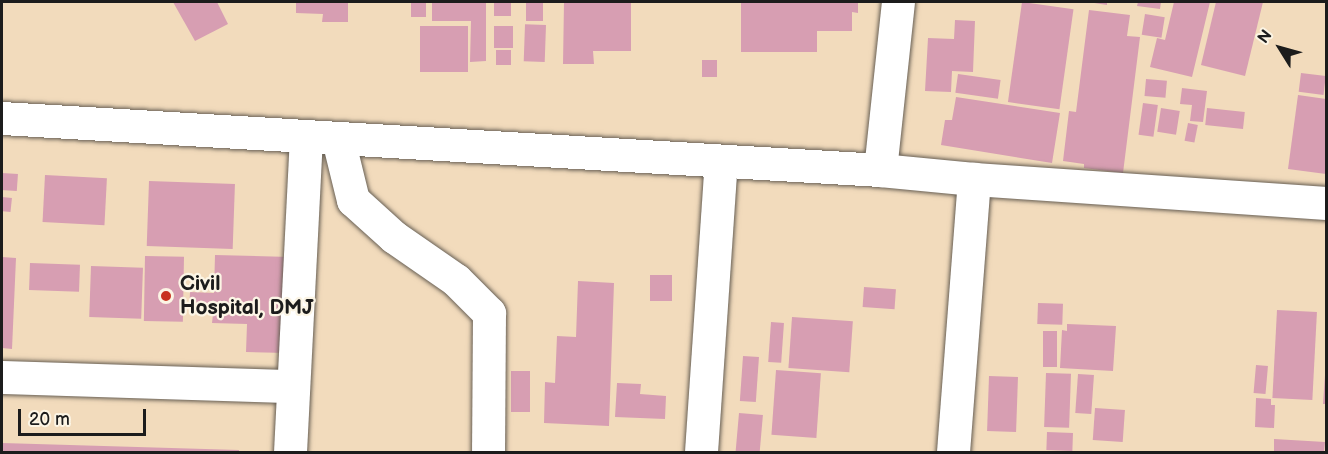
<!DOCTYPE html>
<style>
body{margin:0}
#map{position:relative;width:1328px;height:454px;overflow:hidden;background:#f2dbbc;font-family:"Balsamiq Sans",sans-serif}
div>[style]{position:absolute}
.building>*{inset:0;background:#d79eb2;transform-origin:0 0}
.roads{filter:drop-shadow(0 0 2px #675f54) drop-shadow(0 0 2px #675f54)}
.minor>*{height:33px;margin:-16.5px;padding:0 16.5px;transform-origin:16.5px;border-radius:16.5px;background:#fff}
.dots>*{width:16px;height:16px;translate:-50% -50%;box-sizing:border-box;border:3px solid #fcf5e5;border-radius:50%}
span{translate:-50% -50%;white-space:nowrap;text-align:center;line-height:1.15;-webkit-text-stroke:4.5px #fcf5e5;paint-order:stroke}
.poi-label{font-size:21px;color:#1c1c1c;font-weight:700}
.left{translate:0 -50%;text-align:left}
.frame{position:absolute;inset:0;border:3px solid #1c1c1c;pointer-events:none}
.north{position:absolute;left:1250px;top:18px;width:60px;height:60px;-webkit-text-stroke:4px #fcf5e5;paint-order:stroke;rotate:307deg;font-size:16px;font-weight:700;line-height:24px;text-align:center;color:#1c1c1c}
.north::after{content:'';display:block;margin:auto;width:21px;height:27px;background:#1c1c1c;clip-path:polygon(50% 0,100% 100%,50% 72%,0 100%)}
.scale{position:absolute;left:18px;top:409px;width:128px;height:27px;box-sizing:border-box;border:3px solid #1c1c1c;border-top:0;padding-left:8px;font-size:18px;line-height:21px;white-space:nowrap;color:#1c1c1c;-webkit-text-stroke:4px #fcf5e5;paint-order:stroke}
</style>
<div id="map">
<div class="building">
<i style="clip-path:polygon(173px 2px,217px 2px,228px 24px,195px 41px)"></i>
<i style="clip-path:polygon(296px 2px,348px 2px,348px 22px,322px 22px,323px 14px,296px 13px)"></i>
<i style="left:411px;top:2px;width:15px;height:15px"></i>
<i style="clip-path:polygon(432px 2px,486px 2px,486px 61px,470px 62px,471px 21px,432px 21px)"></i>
<i style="left:494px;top:2px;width:17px;height:14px"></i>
<i style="left:526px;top:2px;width:17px;height:19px"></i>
<i style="clip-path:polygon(564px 2px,631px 2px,631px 51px,593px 51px,594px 64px,563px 64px)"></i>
<i style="clip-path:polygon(741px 2px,858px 2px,858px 13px,852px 12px,852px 31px,817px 31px,817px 52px,741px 52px)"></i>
<i style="left:1022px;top:2px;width:52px;height:101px;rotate:8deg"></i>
<i style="clip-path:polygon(1088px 2px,1107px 2px,1107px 5px)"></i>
<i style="clip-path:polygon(1138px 2px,1161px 2px,1160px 9px,1137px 6px)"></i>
<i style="clip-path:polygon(1174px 2px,1210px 2px,1192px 77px,1150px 67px,1157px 38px,1165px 40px)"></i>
<i style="clip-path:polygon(1216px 2px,1263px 2px,1245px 76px,1201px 65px)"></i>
<i style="clip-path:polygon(1089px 10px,1130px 15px,1127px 36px,1140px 37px,1123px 173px,1084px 168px,1084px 164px,1063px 161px,1069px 111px,1076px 112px)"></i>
<i style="left:1145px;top:14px;width:20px;height:21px;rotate:9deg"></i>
<i style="clip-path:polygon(955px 20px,975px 21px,973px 72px,952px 71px,951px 92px,925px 91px,928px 38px,954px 39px)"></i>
<i style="left:546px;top:25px;width:37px;height:21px;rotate:92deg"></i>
<i style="left:420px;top:26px;width:48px;height:46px"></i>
<i style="left:494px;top:26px;width:19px;height:22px"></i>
<i style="left:496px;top:50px;width:15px;height:15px"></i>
<i style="left:717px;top:60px;width:17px;height:15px;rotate:90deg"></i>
<i style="left:1301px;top:73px;width:25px;height:19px;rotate:7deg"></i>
<i style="left:958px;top:74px;width:43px;height:19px;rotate:8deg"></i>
<i style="left:1146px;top:79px;width:21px;height:17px;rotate:5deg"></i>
<i style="clip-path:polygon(1182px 88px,1207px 91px,1203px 122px,1190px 121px,1192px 105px,1180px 104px)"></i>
<i style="clip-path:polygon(1298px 95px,1326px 99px,1326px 174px,1288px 169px)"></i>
<i style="clip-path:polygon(956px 97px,1060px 113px,1052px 163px,941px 145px,945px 120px,952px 120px)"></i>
<i style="left:1143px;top:103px;width:15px;height:32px;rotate:8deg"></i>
<i style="left:1161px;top:108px;width:19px;height:24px;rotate:9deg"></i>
<i style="left:1207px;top:108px;width:38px;height:17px;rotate:6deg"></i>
<i style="left:1188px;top:123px;width:10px;height:18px;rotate:11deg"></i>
<i style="left:2px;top:173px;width:16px;height:17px;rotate:4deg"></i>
<i style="left:45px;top:175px;width:62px;height:47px;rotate:3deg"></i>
<i style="left:149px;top:181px;width:86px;height:65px;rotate:2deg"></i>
<i style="left:2px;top:197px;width:10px;height:14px;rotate:6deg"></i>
<i style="clip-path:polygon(215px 255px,290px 257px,287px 353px,246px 352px,247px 324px,212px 323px,213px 314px,189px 313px,190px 292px,214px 293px)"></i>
<i style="left:145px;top:256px;width:39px;height:65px;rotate:1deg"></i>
<i style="clip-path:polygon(2px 257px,16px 258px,12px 349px,2px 348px)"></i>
<i style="left:30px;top:263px;width:50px;height:27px;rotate:2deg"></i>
<i style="left:91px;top:266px;width:52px;height:51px;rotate:2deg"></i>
<i style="left:650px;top:275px;width:22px;height:26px"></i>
<i style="clip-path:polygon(578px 281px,614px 283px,609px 426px,544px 423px,545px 382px,555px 383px,557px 336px,576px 337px)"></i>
<i style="left:864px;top:287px;width:32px;height:20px;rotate:4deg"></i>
<i style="left:1038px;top:303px;width:25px;height:21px;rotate:2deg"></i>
<i style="left:1277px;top:310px;width:40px;height:88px;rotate:3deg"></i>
<i style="left:792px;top:317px;width:61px;height:51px;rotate:4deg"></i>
<i style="left:771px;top:322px;width:13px;height:40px;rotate:4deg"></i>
<i style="clip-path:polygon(1067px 324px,1116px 326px,1113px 371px,1060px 368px,1062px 330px,1067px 331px)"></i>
<i style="left:1043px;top:331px;width:14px;height:36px"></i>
<i style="left:743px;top:356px;width:16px;height:45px;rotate:4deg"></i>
<i style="left:1256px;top:365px;width:12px;height:28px;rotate:5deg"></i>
<i style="left:776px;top:370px;width:45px;height:65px;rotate:4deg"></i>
<i style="left:511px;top:371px;width:19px;height:41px"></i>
<i style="left:1046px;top:373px;width:25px;height:54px;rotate:2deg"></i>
<i style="left:1078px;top:374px;width:16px;height:39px;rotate:4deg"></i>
<i style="clip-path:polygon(1325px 375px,1326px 375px,1326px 404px,1323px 404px)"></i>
<i style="left:989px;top:376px;width:29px;height:55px;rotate:2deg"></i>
<i style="clip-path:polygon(617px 383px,641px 384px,640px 394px,666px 396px,665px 419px,615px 417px)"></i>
<i style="clip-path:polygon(1256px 398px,1271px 399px,1271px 405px,1275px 405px,1274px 428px,1255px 427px)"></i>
<i style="left:1095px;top:408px;width:30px;height:32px;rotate:4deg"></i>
<i style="left:739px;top:413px;width:24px;height:39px;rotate:5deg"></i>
<i style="left:1047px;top:432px;width:26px;height:18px;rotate:2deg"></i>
<i style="clip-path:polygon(1274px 439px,1325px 442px,1324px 452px,1274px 452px)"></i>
<i style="clip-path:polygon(2px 443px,239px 450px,239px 452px,2px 452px)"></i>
</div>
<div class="roads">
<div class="minor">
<i style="left:2px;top:118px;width:880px;rotate:3.39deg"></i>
<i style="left:880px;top:170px;width:94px;rotate:5.5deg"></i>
<i style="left:974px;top:179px;width:353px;rotate:3.9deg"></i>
<i style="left:338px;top:139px;width:63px;rotate:76.2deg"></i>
<i style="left:353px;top:200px;width:55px;rotate:42.1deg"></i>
<i style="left:394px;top:237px;width:75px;rotate:34.7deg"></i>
<i style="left:456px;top:280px;width:47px;rotate:45deg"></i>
<i style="left:489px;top:313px;width:139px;rotate:90.4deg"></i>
<i style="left:880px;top:170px;width:169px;rotate:-83.9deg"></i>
<i style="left:2px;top:377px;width:291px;rotate:1.8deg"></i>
<i style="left:290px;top:452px;width:315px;rotate:-87.1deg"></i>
<i style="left:701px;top:452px;width:291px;rotate:-86.1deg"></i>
<i style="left:953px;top:452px;width:274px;rotate:-85.6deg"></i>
</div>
</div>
<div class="dots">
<i style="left:166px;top:296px;background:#c8321e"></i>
</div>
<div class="poi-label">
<span class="left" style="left:180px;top:296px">Civil<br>Hospital, DMJ</span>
</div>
<div class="frame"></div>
<div class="north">N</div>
<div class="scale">20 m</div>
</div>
